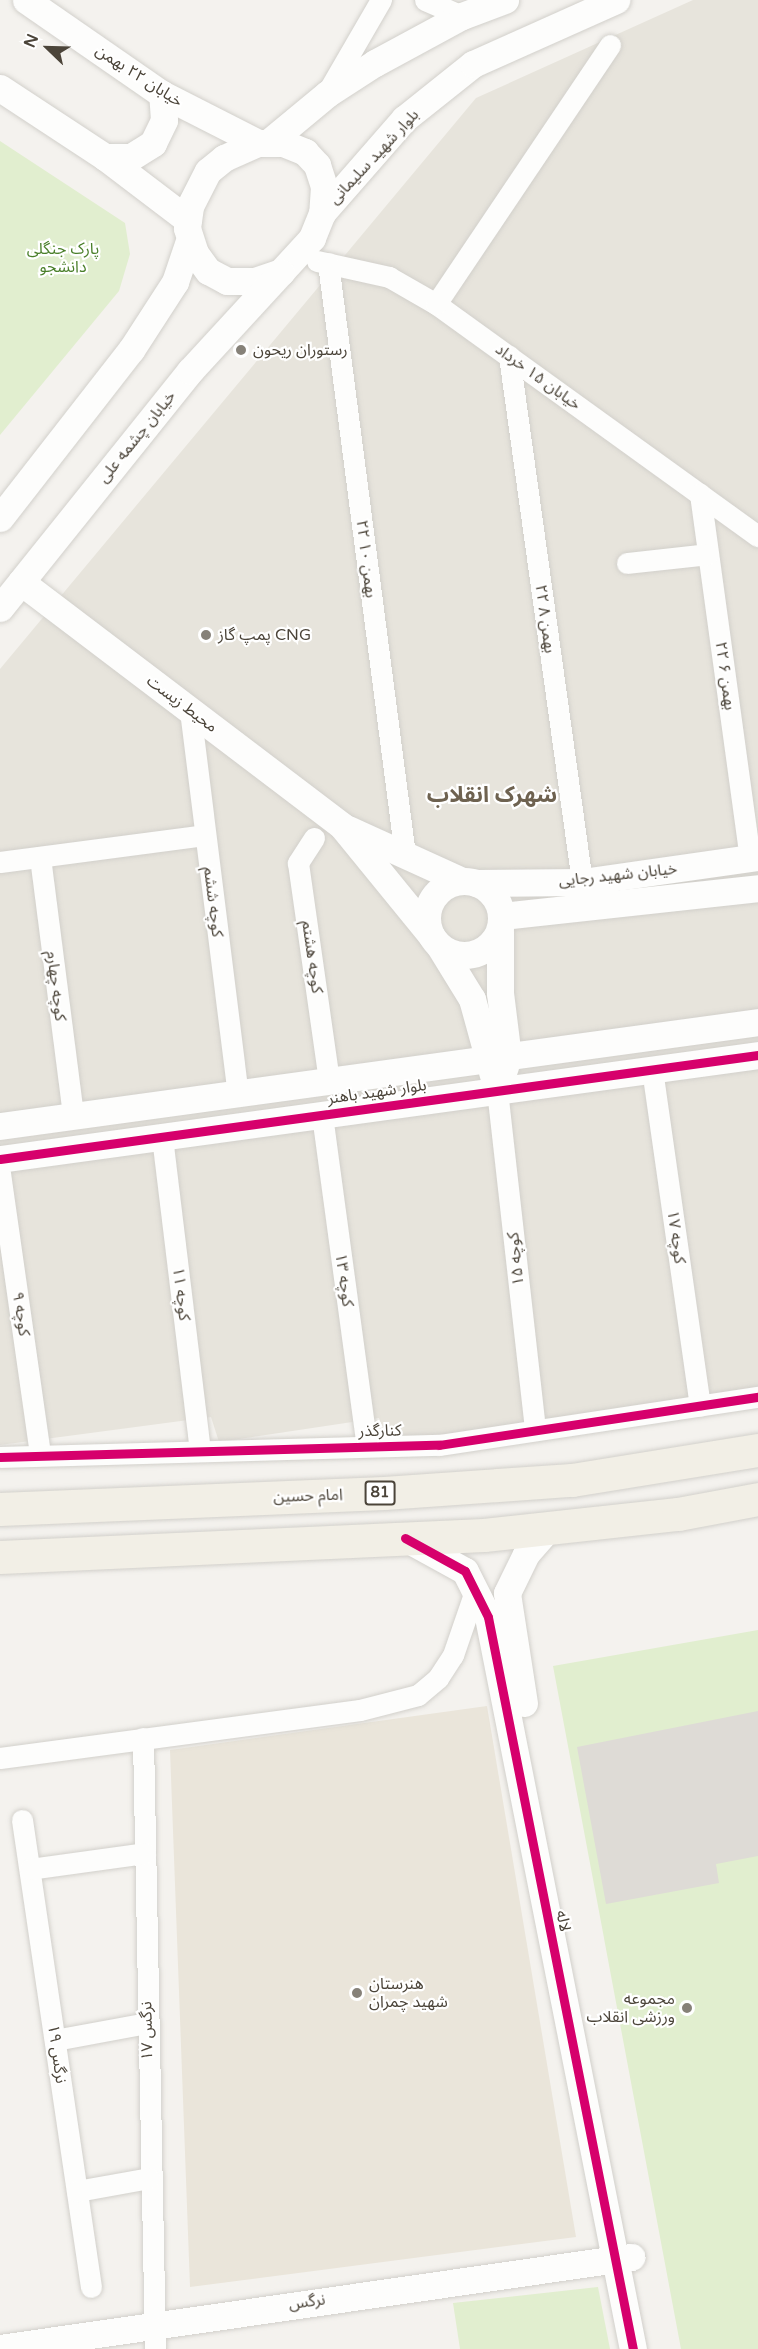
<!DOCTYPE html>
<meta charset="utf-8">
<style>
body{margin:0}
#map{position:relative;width:758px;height:2349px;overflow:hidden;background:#f4f2ee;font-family:"Varela Round","Noto Sans Arabic",sans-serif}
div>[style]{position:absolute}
.residential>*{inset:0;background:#e7e4dc}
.education>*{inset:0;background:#eae5da}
.green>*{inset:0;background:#e1eecf}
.building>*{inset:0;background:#dedbd6}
.roads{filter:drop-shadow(0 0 2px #d2d0cb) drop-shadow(0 0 2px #d2d0cb)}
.minor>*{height:21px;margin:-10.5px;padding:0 10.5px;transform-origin:10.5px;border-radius:10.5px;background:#fdfdfc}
.tertiary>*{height:27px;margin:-13.5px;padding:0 13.5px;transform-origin:13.5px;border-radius:13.5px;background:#fdfdfc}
.tertiary>.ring{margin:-13.5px;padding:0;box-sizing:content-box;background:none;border:27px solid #fdfdfc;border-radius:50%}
.primary>*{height:33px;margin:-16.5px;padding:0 16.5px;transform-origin:16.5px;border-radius:16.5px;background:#f2efe6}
.cycleway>*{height:9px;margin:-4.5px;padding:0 4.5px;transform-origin:4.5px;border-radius:4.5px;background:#d6006c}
.dots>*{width:16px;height:16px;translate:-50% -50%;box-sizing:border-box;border:3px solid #fff;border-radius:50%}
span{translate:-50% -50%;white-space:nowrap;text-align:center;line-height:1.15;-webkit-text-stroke:4.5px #fff;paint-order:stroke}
.shield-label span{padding:2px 4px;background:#fff;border:2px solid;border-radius:4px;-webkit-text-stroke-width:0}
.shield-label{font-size:15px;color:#4b4439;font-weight:700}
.street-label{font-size:16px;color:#4b4439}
.park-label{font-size:16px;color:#4a7f2a}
.poi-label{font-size:16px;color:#4b4439}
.left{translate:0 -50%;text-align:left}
.right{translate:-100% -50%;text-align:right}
.district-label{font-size:22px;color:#6e6250;font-weight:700}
.north{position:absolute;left:18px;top:18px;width:60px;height:60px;-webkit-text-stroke:4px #fff;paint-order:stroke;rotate:293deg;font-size:16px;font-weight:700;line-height:24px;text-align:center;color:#4b4439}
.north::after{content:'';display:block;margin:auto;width:21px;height:27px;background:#4b4439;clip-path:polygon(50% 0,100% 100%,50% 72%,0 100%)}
</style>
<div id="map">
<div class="residential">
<i style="clip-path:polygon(693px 0,758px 0,758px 1394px,387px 1445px,379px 1418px,219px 1442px,211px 1417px,0 1445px,0 669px,476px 98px)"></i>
</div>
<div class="education">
<i style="clip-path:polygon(487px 1706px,576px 2237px,190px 2287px,170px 1750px)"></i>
</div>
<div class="green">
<i style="clip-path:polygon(0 141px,125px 223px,130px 254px,119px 291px,0 435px)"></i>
<i style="clip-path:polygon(758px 1630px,758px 2349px,681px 2349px,553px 1666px)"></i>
<i style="clip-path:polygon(598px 2287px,610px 2349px,460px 2349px,453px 2303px)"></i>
</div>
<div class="building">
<i style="clip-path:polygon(758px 1711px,758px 1856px,716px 1864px,719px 1883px,606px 1904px,577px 1747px)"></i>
</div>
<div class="roads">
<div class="minor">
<i style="left:425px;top:0;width:40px;rotate:23.4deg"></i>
<i style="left:327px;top:93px;width:108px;rotate:-59.9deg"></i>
<i style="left:317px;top:261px;width:74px;rotate:12.5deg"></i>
<i style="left:389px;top:277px;width:54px;rotate:29.9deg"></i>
<i style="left:436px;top:304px;width:397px;rotate:35.8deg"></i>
<i style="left:328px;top:263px;width:597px;rotate:82.59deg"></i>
<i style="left:436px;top:304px;width:312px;rotate:-56.1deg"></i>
<i style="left:509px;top:356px;width:531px;rotate:82.1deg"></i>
<i style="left:700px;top:494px;width:367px;rotate:82.2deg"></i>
<i style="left:627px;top:563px;width:81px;rotate:-6.3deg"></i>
<i style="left:190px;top:710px;width:386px;rotate:82.9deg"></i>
<i style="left:314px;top:838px;width:30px;rotate:123deg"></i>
<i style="left:298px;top:863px;width:220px;rotate:81.9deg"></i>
<i style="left:40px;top:857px;width:261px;rotate:82.7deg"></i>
<i style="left:0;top:862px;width:206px;rotate:-7.5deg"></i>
<i style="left:652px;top:1069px;width:340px;rotate:81.9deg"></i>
<i style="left:497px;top:1090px;width:340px;rotate:83.6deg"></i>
<i style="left:322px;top:1115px;width:334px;rotate:82.3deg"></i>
<i style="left:162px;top:1137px;width:316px;rotate:83.1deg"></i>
<i style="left:0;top:1173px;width:284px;rotate:81.9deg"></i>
<i style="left:0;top:1457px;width:439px;rotate:-1.6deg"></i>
<i style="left:439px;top:1445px;width:323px;rotate:-8.6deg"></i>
<i style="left:143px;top:1738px;width:611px;rotate:88.87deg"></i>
<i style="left:0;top:1758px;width:363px;rotate:-7.6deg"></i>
<i style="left:360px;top:1710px;width:60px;rotate:-14.5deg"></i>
<i style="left:418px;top:1695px;width:26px;rotate:-40deg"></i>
<i style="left:438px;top:1678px;width:27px;rotate:-57deg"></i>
<i style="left:453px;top:1655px;width:68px;rotate:-71deg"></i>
<i style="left:22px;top:1820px;width:472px;rotate:81.6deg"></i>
<i style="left:30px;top:1869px;width:116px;rotate:-7.9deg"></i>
<i style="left:55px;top:2040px;width:94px;rotate:-10.5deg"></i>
<i style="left:77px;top:2191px;width:73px;rotate:-10.2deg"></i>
</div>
<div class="tertiary">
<i style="left:26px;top:0;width:165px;rotate:34.7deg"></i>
<i style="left:162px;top:94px;width:108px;rotate:27deg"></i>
<i style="left:0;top:88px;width:126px;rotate:33.3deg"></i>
<i style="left:105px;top:157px;width:104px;rotate:37.2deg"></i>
<i style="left:258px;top:143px;width:25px"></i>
<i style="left:283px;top:143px;width:24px;rotate:22deg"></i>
<i style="left:305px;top:152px;width:18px;rotate:47deg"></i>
<i style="left:317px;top:165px;width:23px;rotate:72deg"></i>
<i style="left:324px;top:187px;width:26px;rotate:94deg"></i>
<i style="left:322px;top:213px;width:27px;rotate:112deg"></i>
<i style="left:312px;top:238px;width:46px;rotate:132.4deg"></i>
<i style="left:281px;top:272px;width:28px;rotate:161deg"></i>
<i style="left:255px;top:281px;width:28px;rotate:180deg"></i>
<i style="left:227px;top:281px;width:21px;rotate:-152deg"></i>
<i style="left:208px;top:271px;width:22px;rotate:-126deg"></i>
<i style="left:195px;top:253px;width:26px;rotate:-108deg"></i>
<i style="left:187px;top:228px;width:22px;rotate:-82deg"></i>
<i style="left:190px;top:206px;width:39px;rotate:-63deg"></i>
<i style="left:208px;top:171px;width:21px;rotate:-39deg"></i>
<i style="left:224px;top:158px;width:37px;rotate:-24deg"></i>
<i style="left:268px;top:143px;width:77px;rotate:-39.7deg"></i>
<i style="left:327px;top:94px;width:57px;rotate:-32.9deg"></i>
<i style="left:375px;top:63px;width:99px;rotate:-28.4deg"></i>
<i style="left:462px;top:16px;width:46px;rotate:-20.4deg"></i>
<i style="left:105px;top:157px;width:26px"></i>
<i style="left:131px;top:157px;width:26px;rotate:-32deg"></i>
<i style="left:153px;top:143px;width:25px;rotate:-64deg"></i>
<i style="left:164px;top:120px;width:26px;rotate:-94deg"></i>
<i style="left:322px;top:213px;width:125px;rotate:-48.9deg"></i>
<i style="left:404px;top:119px;width:88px;rotate:-38.6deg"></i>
<i style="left:473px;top:64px;width:157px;rotate:-24.1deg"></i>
<i style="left:0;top:518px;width:213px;rotate:-52.1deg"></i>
<i style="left:131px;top:350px;width:81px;rotate:-57.1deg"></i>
<i style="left:175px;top:282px;width:46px;rotate:-71.2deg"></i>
<i style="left:21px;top:582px;width:403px;rotate:37.2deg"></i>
<i style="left:342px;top:826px;width:141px;rotate:50.8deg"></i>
<i style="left:0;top:608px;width:304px;rotate:-51.3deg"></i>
<i style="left:190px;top:371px;width:134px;rotate:-47.4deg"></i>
<i style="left:348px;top:829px;width:125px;rotate:24.5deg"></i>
<i class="ring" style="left:427px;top:881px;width:47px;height:47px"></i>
<i style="left:477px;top:883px;width:105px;rotate:-0.5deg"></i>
<i style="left:582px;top:882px;width:178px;rotate:-8.1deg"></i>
<i style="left:502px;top:916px;width:258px;rotate:-6.2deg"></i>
<i style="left:500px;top:931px;width:62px;rotate:90deg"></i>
<i style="left:500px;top:993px;width:64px;rotate:82.9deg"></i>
<i style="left:508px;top:1057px;width:16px;rotate:108deg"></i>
<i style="left:440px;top:947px;width:61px;rotate:58.4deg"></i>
<i style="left:472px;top:999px;width:79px;rotate:74.6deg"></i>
<i style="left:0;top:1126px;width:765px;rotate:-7.81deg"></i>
<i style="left:0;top:1159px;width:765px;rotate:-7.81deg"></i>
<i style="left:405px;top:1538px;width:68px;rotate:28.8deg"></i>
<i style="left:465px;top:1571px;width:51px;rotate:63.4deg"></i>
<i style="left:488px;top:1617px;width:746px;rotate:78.8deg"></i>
<i style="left:524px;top:1703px;width:111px;rotate:-98.8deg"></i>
<i style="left:507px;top:1593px;width:43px;rotate:-64deg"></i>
<i style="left:526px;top:1554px;width:35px;rotate:-49deg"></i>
<i style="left:0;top:2348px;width:638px;rotate:-8.21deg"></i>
</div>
<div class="primary">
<i style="left:0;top:1509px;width:384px;rotate:-2.4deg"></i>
<i style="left:384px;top:1493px;width:188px;rotate:-4deg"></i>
<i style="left:572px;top:1480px;width:188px;rotate:-9.2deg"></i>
<i style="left:0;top:1557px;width:484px;rotate:-2.6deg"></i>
<i style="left:484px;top:1535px;width:195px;rotate:-6.2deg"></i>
<i style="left:678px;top:1514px;width:81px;rotate:-10.6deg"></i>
</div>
</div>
<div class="cycleway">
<i style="left:0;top:1159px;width:765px;rotate:-7.81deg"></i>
<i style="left:0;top:1457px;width:439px;rotate:-1.6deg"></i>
<i style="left:439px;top:1445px;width:323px;rotate:-8.6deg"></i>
<i style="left:405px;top:1538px;width:68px;rotate:28.8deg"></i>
<i style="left:465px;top:1571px;width:51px;rotate:63.4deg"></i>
<i style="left:488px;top:1617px;width:746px;rotate:78.8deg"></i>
</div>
<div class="dots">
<i style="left:241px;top:350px;background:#868178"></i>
<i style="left:206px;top:635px;background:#868178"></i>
<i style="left:357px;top:1993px;background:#868178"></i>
<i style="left:687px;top:2008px;background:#868178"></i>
</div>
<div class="shield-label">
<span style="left:380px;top:1493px">81</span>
</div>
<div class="street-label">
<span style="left:139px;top:76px;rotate:33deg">خیابان ۲۲ بهمن</span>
<span style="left:374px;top:157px;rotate:-47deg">بلوار شهید سلیمانی</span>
<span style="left:538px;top:377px;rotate:36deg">خیابان ۱۵ خرداد</span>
<span style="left:137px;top:437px;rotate:-51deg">خیابان چشمه علی</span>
<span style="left:366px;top:559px;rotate:83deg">۲۲ بهمن ۱۰</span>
<span style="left:545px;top:619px;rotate:82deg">۲۲ بهمن ۸</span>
<span style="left:725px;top:676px;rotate:82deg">۲۲ بهمن ۶</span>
<span style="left:182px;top:704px;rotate:37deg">محیط زیست</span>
<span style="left:618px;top:875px;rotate:-6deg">خیابان شهید رجایی</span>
<span style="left:213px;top:902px;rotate:83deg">کوچه ششم</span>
<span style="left:312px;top:957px;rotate:82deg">کوچه هشتم</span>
<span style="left:56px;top:986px;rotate:83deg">کوچه چهارم</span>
<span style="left:377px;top:1092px;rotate:-8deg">بلوار شهید باهنر</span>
<span style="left:676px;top:1237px;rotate:82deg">کوچه ۱۷</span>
<span style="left:516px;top:1259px;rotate:-96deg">کوچه ۱۵</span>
<span style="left:344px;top:1280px;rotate:82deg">کوچه ۱۳</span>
<span style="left:181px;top:1294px;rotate:83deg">کوچه ۱۱</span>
<span style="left:21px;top:1314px;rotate:82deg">کوچه ۹</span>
<span style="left:380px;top:1431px;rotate:-1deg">کنارگذر</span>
<span style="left:308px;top:1496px;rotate:-2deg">امام حسین</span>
<span style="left:563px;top:1921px;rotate:79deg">لاله</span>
<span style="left:147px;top:2031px;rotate:-91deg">نرگس ۱۷</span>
<span style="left:57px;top:2054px;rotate:82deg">نرگس ۱۹</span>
<span style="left:307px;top:2302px;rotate:-8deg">نرگس</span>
</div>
<div class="park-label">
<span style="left:63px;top:258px">پارک جنگلی<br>دانشجو</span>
</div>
<div class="poi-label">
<span class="left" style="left:253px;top:350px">رستوران ریحون</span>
<span class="left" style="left:218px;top:635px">پمپ گاز CNG</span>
<span class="left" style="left:369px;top:1993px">هنرستان<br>شهید چمران</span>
<span class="right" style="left:675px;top:2008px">مجموعه<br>ورزشی انقلاب</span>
</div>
<div class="district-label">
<span style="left:492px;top:796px">شهرک انقلاب</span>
</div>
<div class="north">N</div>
</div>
